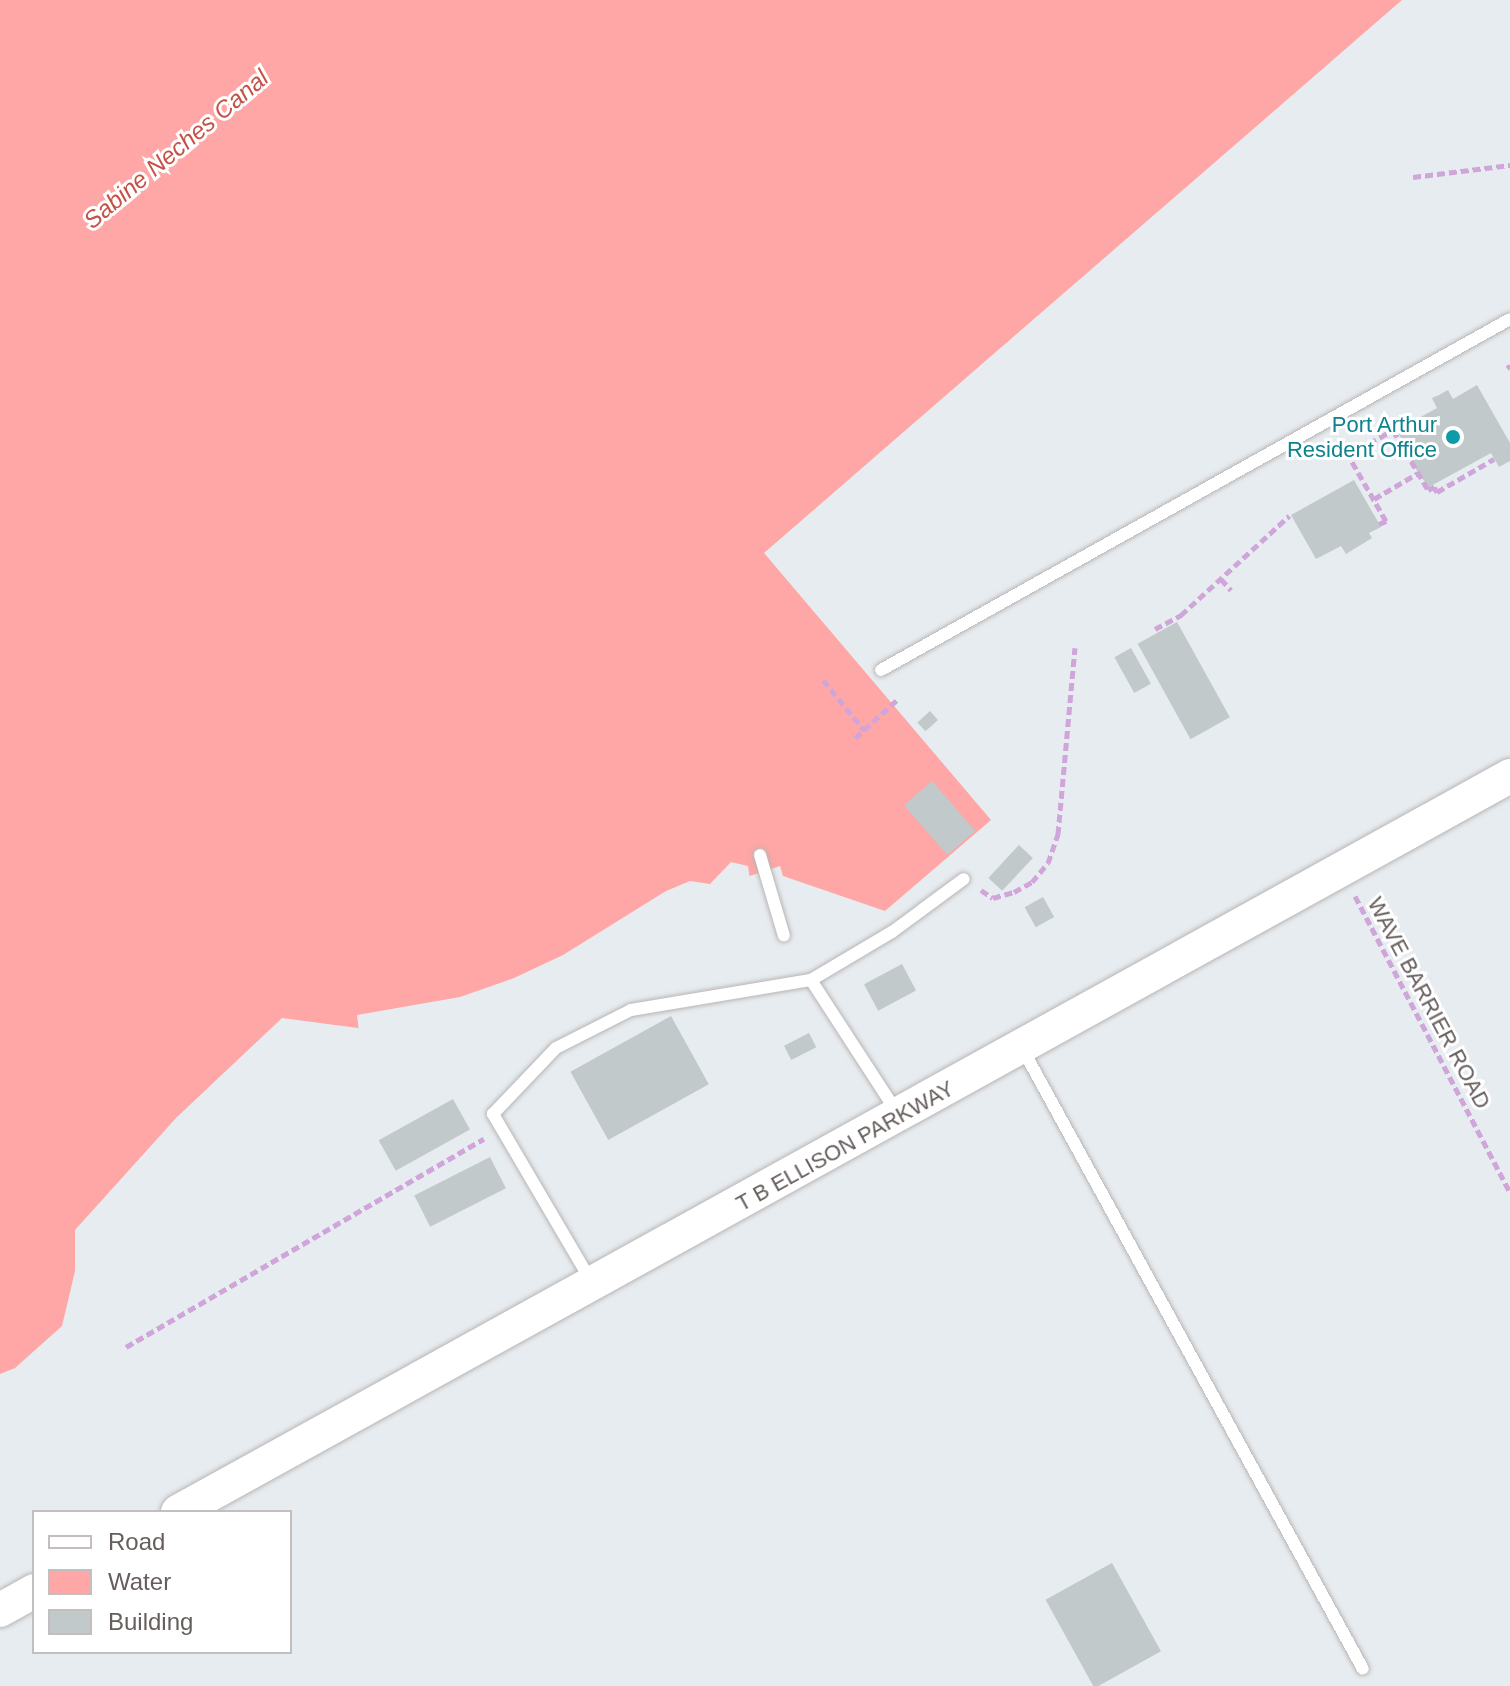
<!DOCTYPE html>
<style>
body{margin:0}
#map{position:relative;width:1510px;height:1686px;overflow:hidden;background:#e6ecf0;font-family:Helvetica,sans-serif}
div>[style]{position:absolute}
.water>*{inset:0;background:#ffa6a6}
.pier>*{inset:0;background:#e6ecf0}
.building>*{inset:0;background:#c2c9cb;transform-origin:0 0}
.path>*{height:5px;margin-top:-2.5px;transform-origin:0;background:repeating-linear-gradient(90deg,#d0a5d9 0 8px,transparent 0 12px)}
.roads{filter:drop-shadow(0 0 2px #bab4b3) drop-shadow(0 0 2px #bab4b3)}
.lane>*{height:12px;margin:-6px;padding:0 6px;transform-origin:6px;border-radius:6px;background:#fff}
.secondary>*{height:34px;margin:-17px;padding:0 17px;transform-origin:17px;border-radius:17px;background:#fff}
.dots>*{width:22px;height:22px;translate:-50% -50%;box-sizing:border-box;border:4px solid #fff;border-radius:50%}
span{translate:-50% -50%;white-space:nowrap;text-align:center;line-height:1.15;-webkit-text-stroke:6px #fff;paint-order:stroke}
.culture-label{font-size:22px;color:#0d838f}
.right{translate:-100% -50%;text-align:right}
.street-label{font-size:22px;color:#665e5d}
.water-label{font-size:24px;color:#c55046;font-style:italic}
.legend{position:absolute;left:32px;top:1510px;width:260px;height:144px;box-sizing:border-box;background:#fff;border:2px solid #c2bfbe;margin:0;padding:10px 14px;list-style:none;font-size:24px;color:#665e5d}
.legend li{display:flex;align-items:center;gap:16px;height:40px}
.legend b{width:40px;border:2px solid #c2bfbe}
</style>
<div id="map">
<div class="water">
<i style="clip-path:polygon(0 0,1402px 0,764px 553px,991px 820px,885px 911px,783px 876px,780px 866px,713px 888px,519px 990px,358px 1028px,282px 1018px,176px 1118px,75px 1230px,75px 1271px,62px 1326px,15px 1368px,0 1374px)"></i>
</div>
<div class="pier">
<i style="clip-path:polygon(731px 862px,748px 866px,750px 880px,653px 920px,520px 994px,359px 1032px,357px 1015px,460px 997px,514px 978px,563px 955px,666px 891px,690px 881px,710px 884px)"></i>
</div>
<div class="building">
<i style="clip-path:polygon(1477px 385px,1510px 443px,1510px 461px,1499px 467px,1491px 453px,1429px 487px,1418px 473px,1397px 430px,1437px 408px,1432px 398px,1439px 395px,1448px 390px,1453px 399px)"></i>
<i style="clip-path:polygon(1354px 480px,1381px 527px,1369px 533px,1372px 538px,1346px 554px,1341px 546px,1316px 559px,1291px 515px)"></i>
<i style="left:1177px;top:622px;width:109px;height:45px;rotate:61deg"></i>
<i style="left:1131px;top:648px;width:41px;height:19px;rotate:61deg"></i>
<i style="left:930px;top:711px;width:12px;height:17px;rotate:48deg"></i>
<i style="left:932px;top:781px;width:66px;height:37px;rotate:49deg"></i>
<i style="left:1019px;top:845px;width:19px;height:45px;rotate:43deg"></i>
<i style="left:1043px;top:897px;width:23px;height:21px;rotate:61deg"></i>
<i style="left:902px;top:964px;width:30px;height:43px;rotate:62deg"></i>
<i style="left:671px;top:1016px;width:78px;height:115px;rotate:61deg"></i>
<i style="left:809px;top:1033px;width:16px;height:28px;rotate:63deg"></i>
<i style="left:453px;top:1099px;width:35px;height:85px;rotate:61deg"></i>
<i style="left:490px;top:1157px;width:35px;height:85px;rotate:63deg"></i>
<i style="left:1112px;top:1563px;width:101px;height:76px;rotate:61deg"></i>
</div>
<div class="path">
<i style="left:1413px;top:177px;width:98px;rotate:-7.1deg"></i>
<i style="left:1507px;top:368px;width:4px;rotate:-34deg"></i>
<i style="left:1374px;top:499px;width:51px;rotate:-30.6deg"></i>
<i style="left:1379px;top:524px;width:8px;rotate:-23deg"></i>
<i style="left:1386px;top:521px;width:76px;rotate:-119.9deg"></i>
<i style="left:1348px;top:455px;width:51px;rotate:-29.1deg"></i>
<i style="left:1393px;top:430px;width:69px;rotate:59.7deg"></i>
<i style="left:1428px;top:490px;width:7px;rotate:-27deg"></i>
<i style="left:1434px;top:487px;width:6px;rotate:59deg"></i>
<i style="left:1437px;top:492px;width:66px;rotate:-30.1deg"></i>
<i style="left:1221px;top:579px;width:15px;rotate:48deg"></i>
<i style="left:1155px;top:629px;width:30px;rotate:-28deg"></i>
<i style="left:1181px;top:615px;width:147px;rotate:-42.5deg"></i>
<i style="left:823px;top:680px;width:65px;rotate:50.6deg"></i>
<i style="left:855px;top:738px;width:59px;rotate:-42.3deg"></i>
<i style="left:981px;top:890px;width:14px;rotate:34deg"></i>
<i style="left:993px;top:898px;width:22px;rotate:-16deg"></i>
<i style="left:1014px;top:892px;width:21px;rotate:-29deg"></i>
<i style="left:1032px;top:882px;width:25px;rotate:-50deg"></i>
<i style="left:1048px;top:863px;width:31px;rotate:-71deg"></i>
<i style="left:1058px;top:834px;width:187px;rotate:-84.8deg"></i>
<i style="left:1355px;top:896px;width:335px;rotate:62.4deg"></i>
<i style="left:126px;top:1347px;width:414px;rotate:-30.2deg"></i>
</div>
<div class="roads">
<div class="lane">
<i style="left:881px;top:670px;width:720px;rotate:-29.16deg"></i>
<i style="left:760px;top:855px;width:84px;rotate:73.5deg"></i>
<i style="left:811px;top:980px;width:156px;rotate:57deg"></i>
<i style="left:1022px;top:1048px;width:708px;rotate:61.23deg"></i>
<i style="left:591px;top:1281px;width:194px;rotate:-120.4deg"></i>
<i style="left:493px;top:1114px;width:91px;rotate:-46.3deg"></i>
<i style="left:556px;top:1048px;width:84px;rotate:-26.9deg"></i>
<i style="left:631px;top:1010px;width:182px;rotate:-9.5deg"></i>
<i style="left:811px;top:980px;width:94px;rotate:-30.7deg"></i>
<i style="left:892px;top:932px;width:89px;rotate:-36.4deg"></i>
</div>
<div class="secondary">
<i style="left:178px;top:1512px;width:1522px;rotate:-28.92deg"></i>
<i style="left:0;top:1610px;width:39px;rotate:-29deg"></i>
</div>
</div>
<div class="dots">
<i style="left:1453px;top:437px;background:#0f9aa8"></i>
</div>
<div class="culture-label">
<span class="right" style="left:1437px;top:437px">Port Arthur<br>Resident Office</span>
</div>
<div class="street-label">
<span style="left:1429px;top:1003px;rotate:62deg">WAVE BARRIER ROAD</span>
<span style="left:845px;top:1146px;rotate:-29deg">T B ELLISON PARKWAY</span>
</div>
<div class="water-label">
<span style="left:176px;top:149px;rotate:-40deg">Sabine Neches Canal</span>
</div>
<ul class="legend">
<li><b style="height:10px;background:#fff"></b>Road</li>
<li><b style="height:22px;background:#ffa6a6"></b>Water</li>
<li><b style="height:22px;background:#c2c9cb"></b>Building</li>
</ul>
</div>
